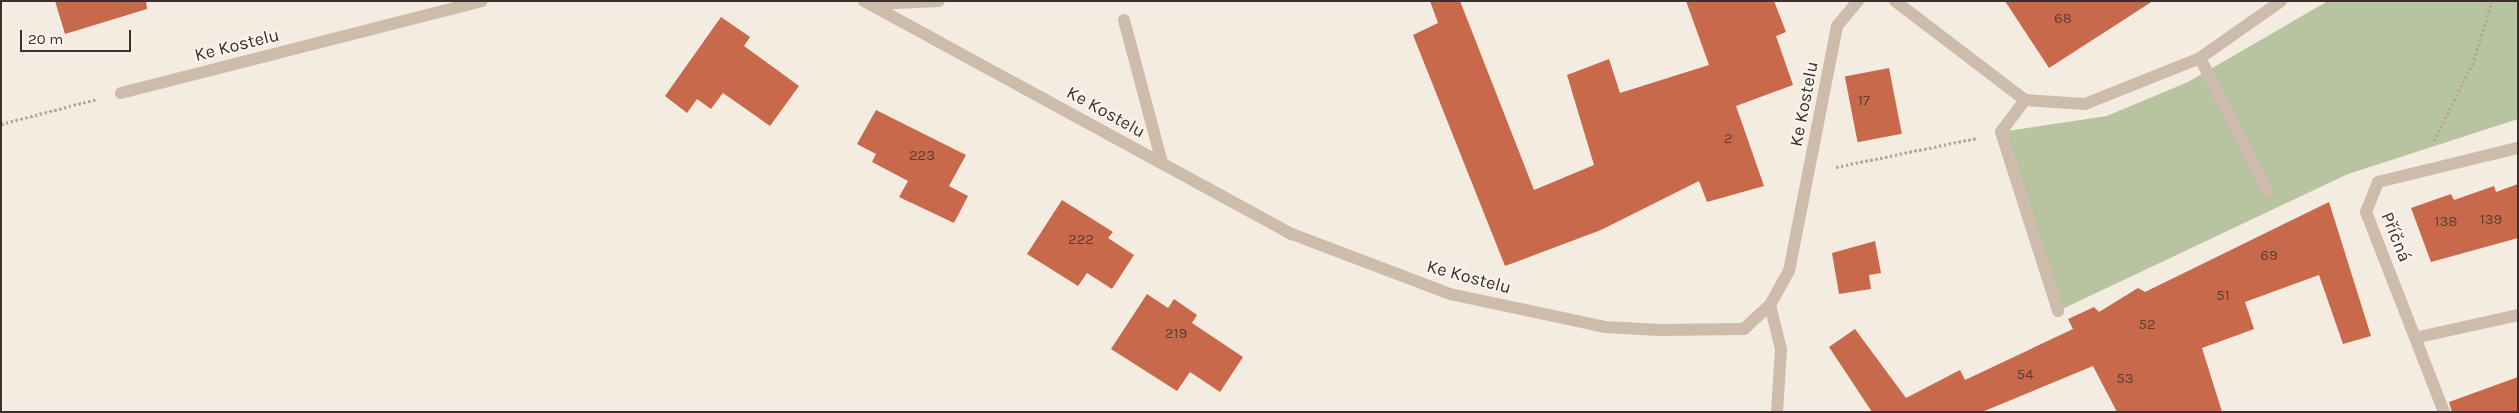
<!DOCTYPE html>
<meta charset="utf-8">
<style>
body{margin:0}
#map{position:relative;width:2519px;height:413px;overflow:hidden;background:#f4ebe1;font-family:Karla,sans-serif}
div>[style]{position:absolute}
.green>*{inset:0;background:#b8c4a0}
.building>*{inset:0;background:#c8694b;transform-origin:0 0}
.path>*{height:3px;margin-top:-1.5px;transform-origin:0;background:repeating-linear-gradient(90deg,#b9a596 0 2.5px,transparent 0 5px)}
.minor>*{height:12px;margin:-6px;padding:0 6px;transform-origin:6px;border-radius:6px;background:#cdbbac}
span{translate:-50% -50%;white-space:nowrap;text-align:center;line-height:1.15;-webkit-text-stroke:4px #fbf5ee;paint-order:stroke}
.number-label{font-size:15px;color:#5e3e33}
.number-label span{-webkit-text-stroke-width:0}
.street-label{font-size:18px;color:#3b302b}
.frame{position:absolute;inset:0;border:2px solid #3b302b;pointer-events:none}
.scale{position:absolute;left:20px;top:30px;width:111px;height:22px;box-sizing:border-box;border:2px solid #3b302b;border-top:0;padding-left:6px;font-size:15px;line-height:18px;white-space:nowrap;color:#3b302b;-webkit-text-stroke:4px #fbf5ee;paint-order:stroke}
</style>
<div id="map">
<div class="green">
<i style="clip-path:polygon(2328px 1px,2518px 1px,2518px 119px,2348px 174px,2058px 311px,2001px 132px,2107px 116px,2188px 82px)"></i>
</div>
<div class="building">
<i style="clip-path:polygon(55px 1px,146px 1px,147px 9px,65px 34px)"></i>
<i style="clip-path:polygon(1430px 1px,1460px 1px,1534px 190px,1594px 165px,1567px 75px,1609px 59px,1620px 93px,1709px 65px,1686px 1px,1774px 1px,1786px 32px,1776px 36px,1793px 85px,1736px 106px,1764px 186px,1707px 202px,1699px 181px,1601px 230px,1505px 266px,1413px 35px,1438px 23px)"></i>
<i style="clip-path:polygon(2005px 1px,2153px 1px,2049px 68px)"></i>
<i style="clip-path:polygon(721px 17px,750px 37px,744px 46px,799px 86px,770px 126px,723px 93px,711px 109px,697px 99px,687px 113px,665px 96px)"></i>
<i style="left:1889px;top:68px;width:67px;height:45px;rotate:79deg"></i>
<i style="clip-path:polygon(876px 110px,966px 155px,949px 186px,968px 196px,954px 223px,899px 197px,908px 181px,872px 162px,876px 154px,857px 144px)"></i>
<i style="clip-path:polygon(2518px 184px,2518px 238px,2431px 262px,2411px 208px,2451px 194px,2454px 200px,2494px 186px,2496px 192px)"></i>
<i style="clip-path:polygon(1062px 200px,1113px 232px,1108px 238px,1134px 255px,1112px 289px,1087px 273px,1078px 286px,1027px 254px)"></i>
<i style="clip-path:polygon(2329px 202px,2371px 336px,2343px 344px,2319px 275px,2245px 302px,2254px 329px,2202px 348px,2222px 412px,2117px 412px,2093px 366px,1982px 412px,1872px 412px,1829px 347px,1855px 329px,1906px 398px,1960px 370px,1965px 380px,2073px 329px,2068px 319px,2094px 307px,2099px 312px,2138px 288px,2145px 292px)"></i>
<i style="clip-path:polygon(1875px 241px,1881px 273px,1869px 275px,1871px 289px,1839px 294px,1832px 253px)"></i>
<i style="clip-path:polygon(1147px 294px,1168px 308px,1174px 299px,1197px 315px,1192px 323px,1243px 357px,1220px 392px,1190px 372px,1177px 391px,1111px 349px)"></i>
<i style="clip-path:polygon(2518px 377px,2518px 412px,2452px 412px,2449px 402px)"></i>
</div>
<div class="path">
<i style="left:1px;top:124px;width:99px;rotate:-14.6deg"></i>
<i style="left:2434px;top:141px;width:90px;rotate:-63.7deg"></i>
<i style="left:2474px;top:60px;width:62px;rotate:-73deg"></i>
<i style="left:1836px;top:167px;width:144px;rotate:-11.6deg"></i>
</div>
<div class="minor">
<i style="left:864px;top:1px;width:487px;rotate:28.6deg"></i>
<i style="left:1292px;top:234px;width:169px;rotate:20.8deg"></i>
<i style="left:1450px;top:294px;width:158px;rotate:12deg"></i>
<i style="left:1605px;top:327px;width:54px;rotate:3.2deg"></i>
<i style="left:1659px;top:330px;width:85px;rotate:-0.7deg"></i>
<i style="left:1744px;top:329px;width:35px;rotate:-43deg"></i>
<i style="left:1770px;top:305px;width:39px;rotate:-61deg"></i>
<i style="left:1789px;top:271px;width:250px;rotate:-78.9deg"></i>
<i style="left:1837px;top:26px;width:33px;rotate:-50deg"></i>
<i style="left:1895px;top:1px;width:163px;rotate:37.3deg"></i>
<i style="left:2025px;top:100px;width:60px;rotate:3.8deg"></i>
<i style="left:2085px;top:104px;width:124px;rotate:-21.8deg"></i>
<i style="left:2200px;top:58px;width:99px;rotate:-35.1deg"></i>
<i style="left:874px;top:4px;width:65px;rotate:-2.6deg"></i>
<i style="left:1124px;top:20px;width:148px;rotate:75.1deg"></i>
<i style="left:2200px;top:58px;width:150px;rotate:63.1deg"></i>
<i style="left:121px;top:93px;width:372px;rotate:-14.3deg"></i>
<i style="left:2025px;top:100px;width:40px;rotate:127deg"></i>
<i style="left:2001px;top:132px;width:188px;rotate:72.3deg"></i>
<i style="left:1770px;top:305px;width:45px;rotate:76deg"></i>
<i style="left:1781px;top:349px;width:63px;rotate:93.6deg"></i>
<i style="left:2419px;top:337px;width:101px;rotate:-12.5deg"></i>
<i style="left:2444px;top:412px;width:215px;rotate:-111.3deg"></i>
<i style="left:2366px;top:212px;width:32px;rotate:-68deg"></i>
<i style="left:2378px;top:182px;width:144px;rotate:-13.7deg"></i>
</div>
<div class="number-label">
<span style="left:2063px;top:19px">68</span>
<span style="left:1864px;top:101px">17</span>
<span style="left:1728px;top:139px">2</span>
<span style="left:922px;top:156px">223</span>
<span style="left:2491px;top:220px">139</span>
<span style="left:2446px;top:222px">138</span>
<span style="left:1081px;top:240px">222</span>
<span style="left:2269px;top:256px">69</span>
<span style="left:2223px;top:296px">51</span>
<span style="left:2147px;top:325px">52</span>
<span style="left:1176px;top:334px">219</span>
<span style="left:2025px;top:375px">54</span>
<span style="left:2125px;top:379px">53</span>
</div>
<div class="street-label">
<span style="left:237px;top:45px;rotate:-14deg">Ke Kostelu</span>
<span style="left:1804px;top:104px;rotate:-79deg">Ke Kostelu</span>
<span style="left:1106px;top:112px;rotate:29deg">Ke Kostelu</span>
<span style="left:2396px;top:237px;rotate:68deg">Příčná</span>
<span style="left:1469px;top:277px;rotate:15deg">Ke Kostelu</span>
</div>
<div class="frame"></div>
<div class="scale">20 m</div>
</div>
